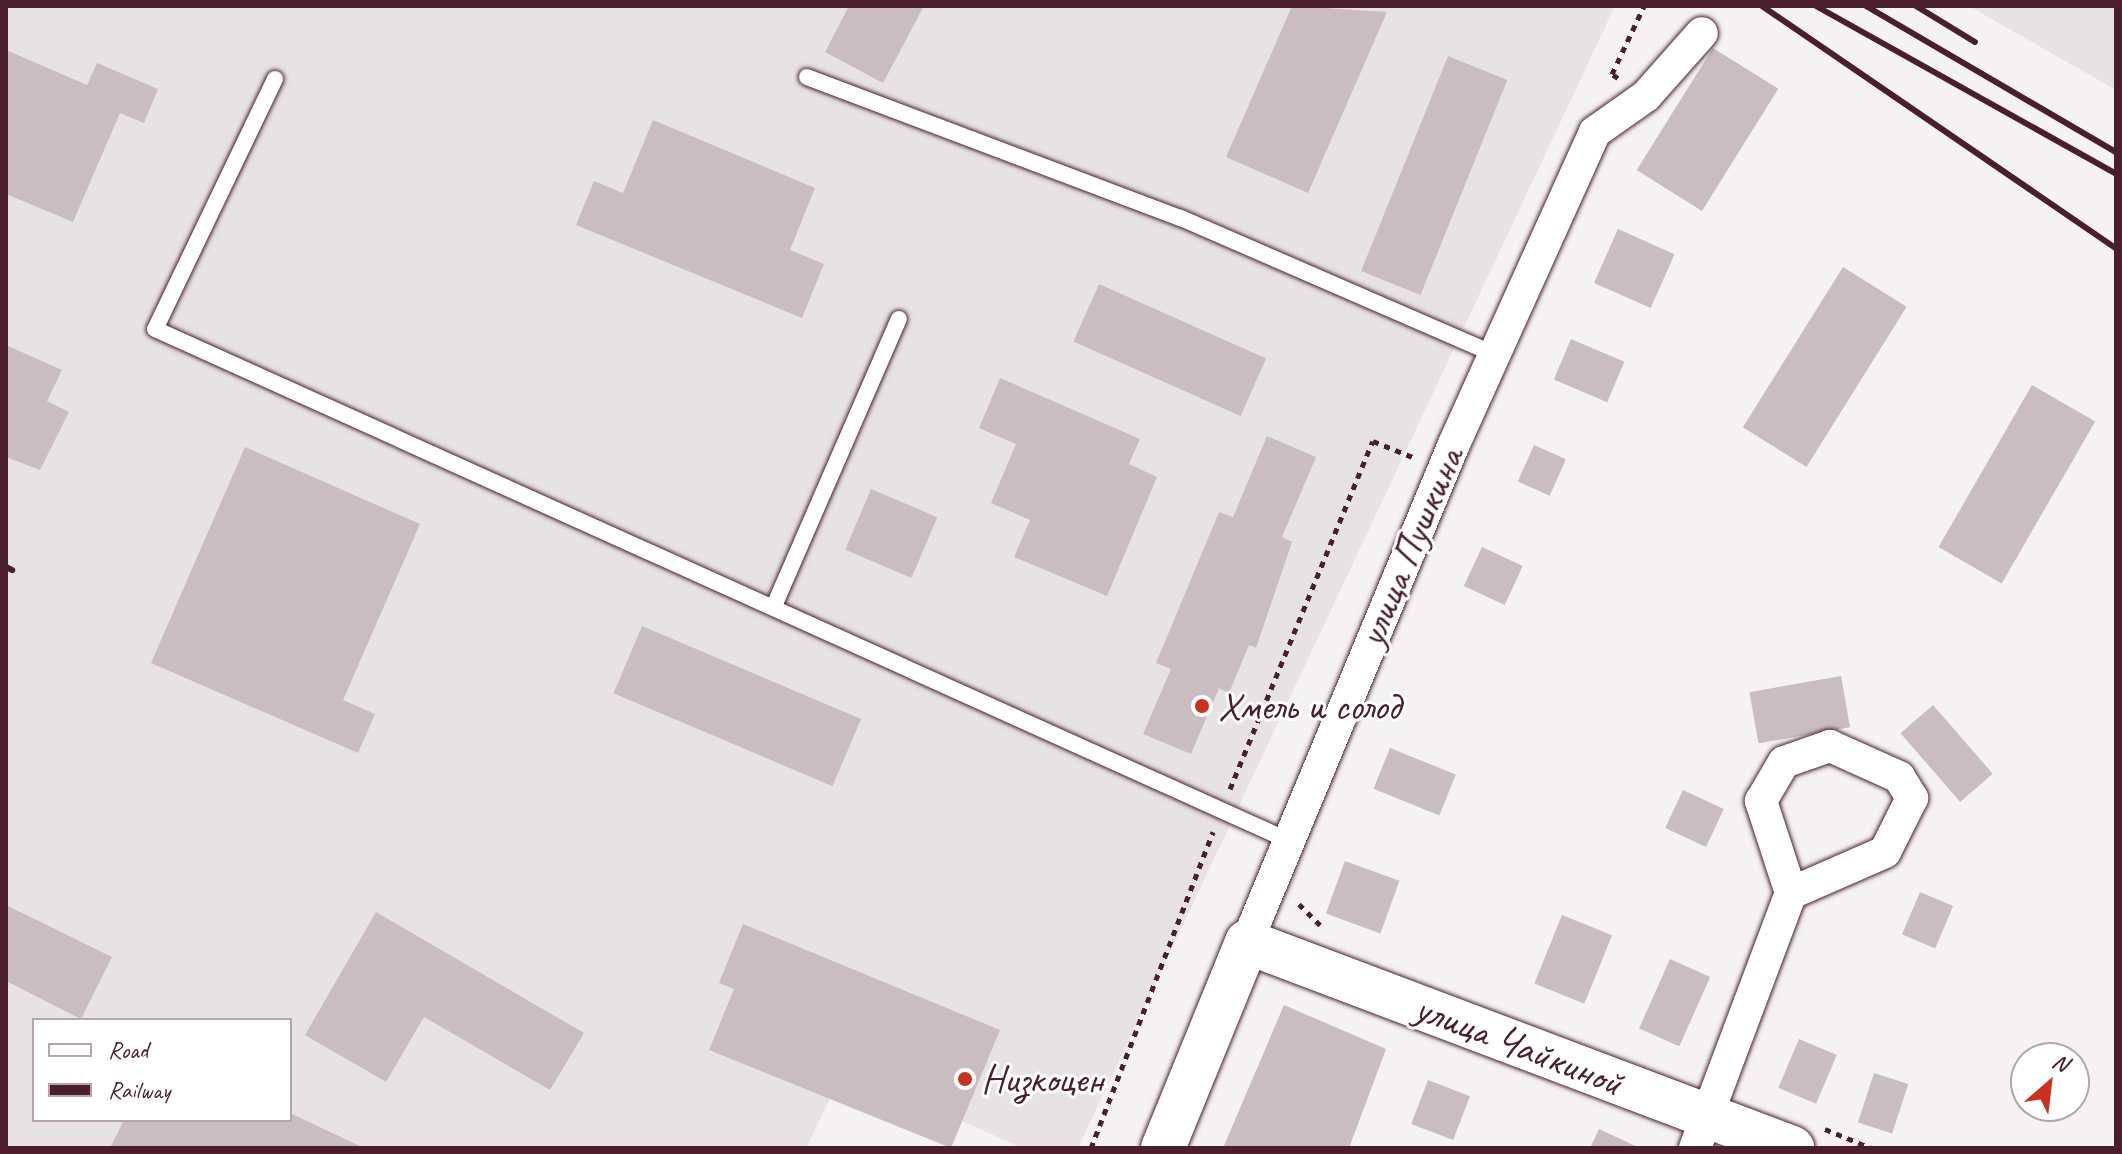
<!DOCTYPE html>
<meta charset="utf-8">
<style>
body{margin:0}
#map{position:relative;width:2122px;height:1154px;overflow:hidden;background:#f4f2f2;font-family:Caveat,sans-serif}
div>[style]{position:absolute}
.built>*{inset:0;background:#e7e2e3}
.building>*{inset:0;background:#cabdc1;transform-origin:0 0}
.path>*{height:5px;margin-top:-2.5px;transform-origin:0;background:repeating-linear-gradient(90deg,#4a1f2b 0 6px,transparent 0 12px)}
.roads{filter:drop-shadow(0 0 2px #4a1f2b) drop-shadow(0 0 2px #4a1f2b)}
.lane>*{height:16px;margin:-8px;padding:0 8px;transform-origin:8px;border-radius:8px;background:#fff}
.street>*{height:32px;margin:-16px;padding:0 16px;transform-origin:16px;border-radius:16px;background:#fff}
.secondary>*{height:44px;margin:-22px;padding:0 22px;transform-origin:22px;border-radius:22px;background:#fff}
.rail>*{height:6px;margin:-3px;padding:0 3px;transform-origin:3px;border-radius:3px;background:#4a1f2b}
.dots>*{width:22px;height:22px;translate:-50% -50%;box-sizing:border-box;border:4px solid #fff;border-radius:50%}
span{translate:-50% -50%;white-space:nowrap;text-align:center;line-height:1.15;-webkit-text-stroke:6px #fff;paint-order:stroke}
.street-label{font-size:40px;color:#4a1f2b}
.poi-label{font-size:40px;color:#4a1f2b}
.left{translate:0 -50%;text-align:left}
.frame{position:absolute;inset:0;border:8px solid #4a1f2b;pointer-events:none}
.legend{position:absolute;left:32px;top:1018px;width:260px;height:104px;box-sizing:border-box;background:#fff;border:2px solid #b7a5aa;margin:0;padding:10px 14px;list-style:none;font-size:24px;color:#4a1f2b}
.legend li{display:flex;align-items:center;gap:16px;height:40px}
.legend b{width:40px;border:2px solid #b7a5aa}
.north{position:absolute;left:2010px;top:1042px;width:80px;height:80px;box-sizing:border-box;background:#fff;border:2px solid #b7a5aa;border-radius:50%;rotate:28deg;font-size:22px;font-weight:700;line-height:32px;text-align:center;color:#4a1f2b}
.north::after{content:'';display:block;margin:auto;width:28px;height:36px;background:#c8321e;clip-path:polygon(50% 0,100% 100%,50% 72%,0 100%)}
</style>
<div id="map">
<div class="built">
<i style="clip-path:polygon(evenodd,6px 6px,1615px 6px,1078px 1148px,1022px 1148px,845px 1068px,806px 1148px,6px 1148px,6px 6px,34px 1020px,290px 1020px,290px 1120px,34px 1120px,34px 1020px)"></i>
<i style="clip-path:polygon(1969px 6px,2116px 6px,2116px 90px)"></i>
</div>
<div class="building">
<i style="clip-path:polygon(849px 6px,924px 6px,883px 83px,825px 52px)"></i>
<i style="clip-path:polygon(1292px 6px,1387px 12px,1308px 193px,1226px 157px)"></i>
<i style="left:1713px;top:48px;width:77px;height:144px;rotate:32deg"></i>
<i style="clip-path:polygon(6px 50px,87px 85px,97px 63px,158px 89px,144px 123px,120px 113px,73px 222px,6px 194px)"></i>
<i style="left:1448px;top:56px;width:64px;height:232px;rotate:22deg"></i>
<i style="clip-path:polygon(653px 120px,815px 188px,790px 250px,824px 264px,802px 318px,576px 225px,594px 181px,623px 193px)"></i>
<i style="left:1618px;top:229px;width:62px;height:59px;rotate:24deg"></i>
<i style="left:1843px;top:267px;width:75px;height:189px;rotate:32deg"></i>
<i style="left:1099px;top:284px;width:183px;height:63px;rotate:24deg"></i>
<i style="left:1571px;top:339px;width:58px;height:44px;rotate:23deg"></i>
<i style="clip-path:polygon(6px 345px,62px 370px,47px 401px,69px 412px,40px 470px,6px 457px)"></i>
<i style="clip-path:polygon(1000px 378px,1140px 439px,1129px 464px,1157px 477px,1107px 596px,1014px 557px,1030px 520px,991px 503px,1016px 444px,979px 428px)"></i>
<i style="left:2032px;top:385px;width:73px;height:187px;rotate:30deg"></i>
<i style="clip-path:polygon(1267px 436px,1316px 457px,1282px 537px,1292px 542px,1256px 648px,1249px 645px,1229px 693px,1219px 688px,1191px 754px,1143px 734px,1171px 669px,1156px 663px,1219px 512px,1233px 517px)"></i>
<i style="left:1534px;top:445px;width:35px;height:40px;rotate:24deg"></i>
<i style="clip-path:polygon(245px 447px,420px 524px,343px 700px,375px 714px,358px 753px,151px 663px)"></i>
<i style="left:871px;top:489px;width:72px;height:66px;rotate:23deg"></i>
<i style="left:1482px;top:547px;width:45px;height:43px;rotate:25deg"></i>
<i style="left:642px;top:626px;width:238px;height:73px;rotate:23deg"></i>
<i style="left:1841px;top:676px;width:52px;height:93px;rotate:80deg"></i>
<i style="left:1933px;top:705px;width:91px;height:43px;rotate:49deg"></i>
<i style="left:1390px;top:748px;width:71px;height:44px;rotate:22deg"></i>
<i style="left:1683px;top:790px;width:45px;height:42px;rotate:25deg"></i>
<i style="left:1345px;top:861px;width:58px;height:56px;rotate:20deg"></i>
<i style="left:1920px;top:892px;width:36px;height:46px;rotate:23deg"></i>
<i style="clip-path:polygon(6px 905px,112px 957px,81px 1019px,6px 981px)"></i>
<i style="clip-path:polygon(376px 912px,584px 1033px,550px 1090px,424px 1017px,386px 1082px,305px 1035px)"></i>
<i style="left:1562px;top:915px;width:54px;height:74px;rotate:22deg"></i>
<i style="clip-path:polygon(743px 924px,1000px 1030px,951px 1148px,709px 1050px,734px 989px,719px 983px)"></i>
<i style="left:1670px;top:959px;width:44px;height:76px;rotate:24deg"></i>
<i style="clip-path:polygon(1284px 1005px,1386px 1049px,1349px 1148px,1223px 1148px)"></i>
<i style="left:1799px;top:1039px;width:41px;height:53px;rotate:23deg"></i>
<i style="left:1874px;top:1073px;width:36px;height:52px;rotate:18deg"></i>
<i style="left:1428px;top:1080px;width:45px;height:47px;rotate:21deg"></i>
<i style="clip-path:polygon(290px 1113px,364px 1148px,110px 1148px,124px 1120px,290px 1120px)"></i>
<i style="clip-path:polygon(1599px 1129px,1640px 1148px,1590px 1148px)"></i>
</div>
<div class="path">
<i style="left:1618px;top:78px;width:7px;rotate:-146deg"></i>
<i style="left:1612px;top:74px;width:75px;rotate:-64.8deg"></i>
<i style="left:1230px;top:789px;width:376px;rotate:-67.7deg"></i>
<i style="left:1373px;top:441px;width:45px;rotate:22deg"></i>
<i style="left:1299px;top:904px;width:33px;rotate:45deg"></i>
<i style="left:1825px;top:1129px;width:50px;rotate:22.4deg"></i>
<i style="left:1091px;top:1148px;width:339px;rotate:-68.9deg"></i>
</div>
<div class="roads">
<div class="lane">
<i style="left:807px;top:77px;width:400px;rotate:20.7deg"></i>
<i style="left:1181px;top:218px;width:341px;rotate:23.5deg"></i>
<i style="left:275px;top:79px;width:277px;rotate:115.6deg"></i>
<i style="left:155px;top:329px;width:1240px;rotate:24.29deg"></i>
<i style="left:774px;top:606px;width:313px;rotate:-66.5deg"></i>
</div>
<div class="street">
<i style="left:1247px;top:942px;width:539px;rotate:-67.43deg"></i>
<i style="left:1454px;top:444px;width:342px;rotate:-65.7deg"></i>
<i style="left:1595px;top:132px;width:62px;rotate:-35.2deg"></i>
<i style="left:1646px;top:96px;width:84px;rotate:-48.4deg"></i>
<i style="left:1695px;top:1148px;width:272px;rotate:-69.4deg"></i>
<i style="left:1791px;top:893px;width:97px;rotate:-108.1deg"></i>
<i style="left:1761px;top:801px;width:45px;rotate:-59.5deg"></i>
<i style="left:1784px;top:762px;width:49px;rotate:-19.2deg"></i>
<i style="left:1830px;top:746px;width:76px;rotate:24.2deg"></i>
<i style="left:1899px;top:777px;width:25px;rotate:58deg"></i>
<i style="left:1912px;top:798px;width:60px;rotate:116.6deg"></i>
<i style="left:1885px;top:852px;width:103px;rotate:156.4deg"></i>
</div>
<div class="secondary">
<i style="left:1163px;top:1148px;width:222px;rotate:-67.8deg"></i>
<i style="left:1247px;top:942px;width:583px;rotate:20.71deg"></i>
</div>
</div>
<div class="rail">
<i style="left:1762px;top:6px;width:429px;rotate:34.4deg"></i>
<i style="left:1816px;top:6px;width:344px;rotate:29.2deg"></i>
<i style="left:1866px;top:6px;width:290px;rotate:30.3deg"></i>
<i style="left:1916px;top:6px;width:69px;rotate:31.4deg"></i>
<i style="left:6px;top:567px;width:7px;rotate:27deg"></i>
</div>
<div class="dots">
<i style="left:1202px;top:706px;background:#c8321e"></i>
<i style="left:965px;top:1079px;background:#c8321e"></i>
</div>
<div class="street-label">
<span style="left:1410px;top:547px;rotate:-67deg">улица Пушкина</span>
<span style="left:1519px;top:1045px;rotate:21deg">улица Чайкиной</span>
</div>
<div class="poi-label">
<span class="left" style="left:1218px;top:706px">Хмель и солод</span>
<span class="left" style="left:981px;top:1079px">Низкоцен</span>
</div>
<div class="frame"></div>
<ul class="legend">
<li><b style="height:10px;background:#fff"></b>Road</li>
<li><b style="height:10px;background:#4a1f2b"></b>Railway</li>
</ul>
<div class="north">N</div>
</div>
